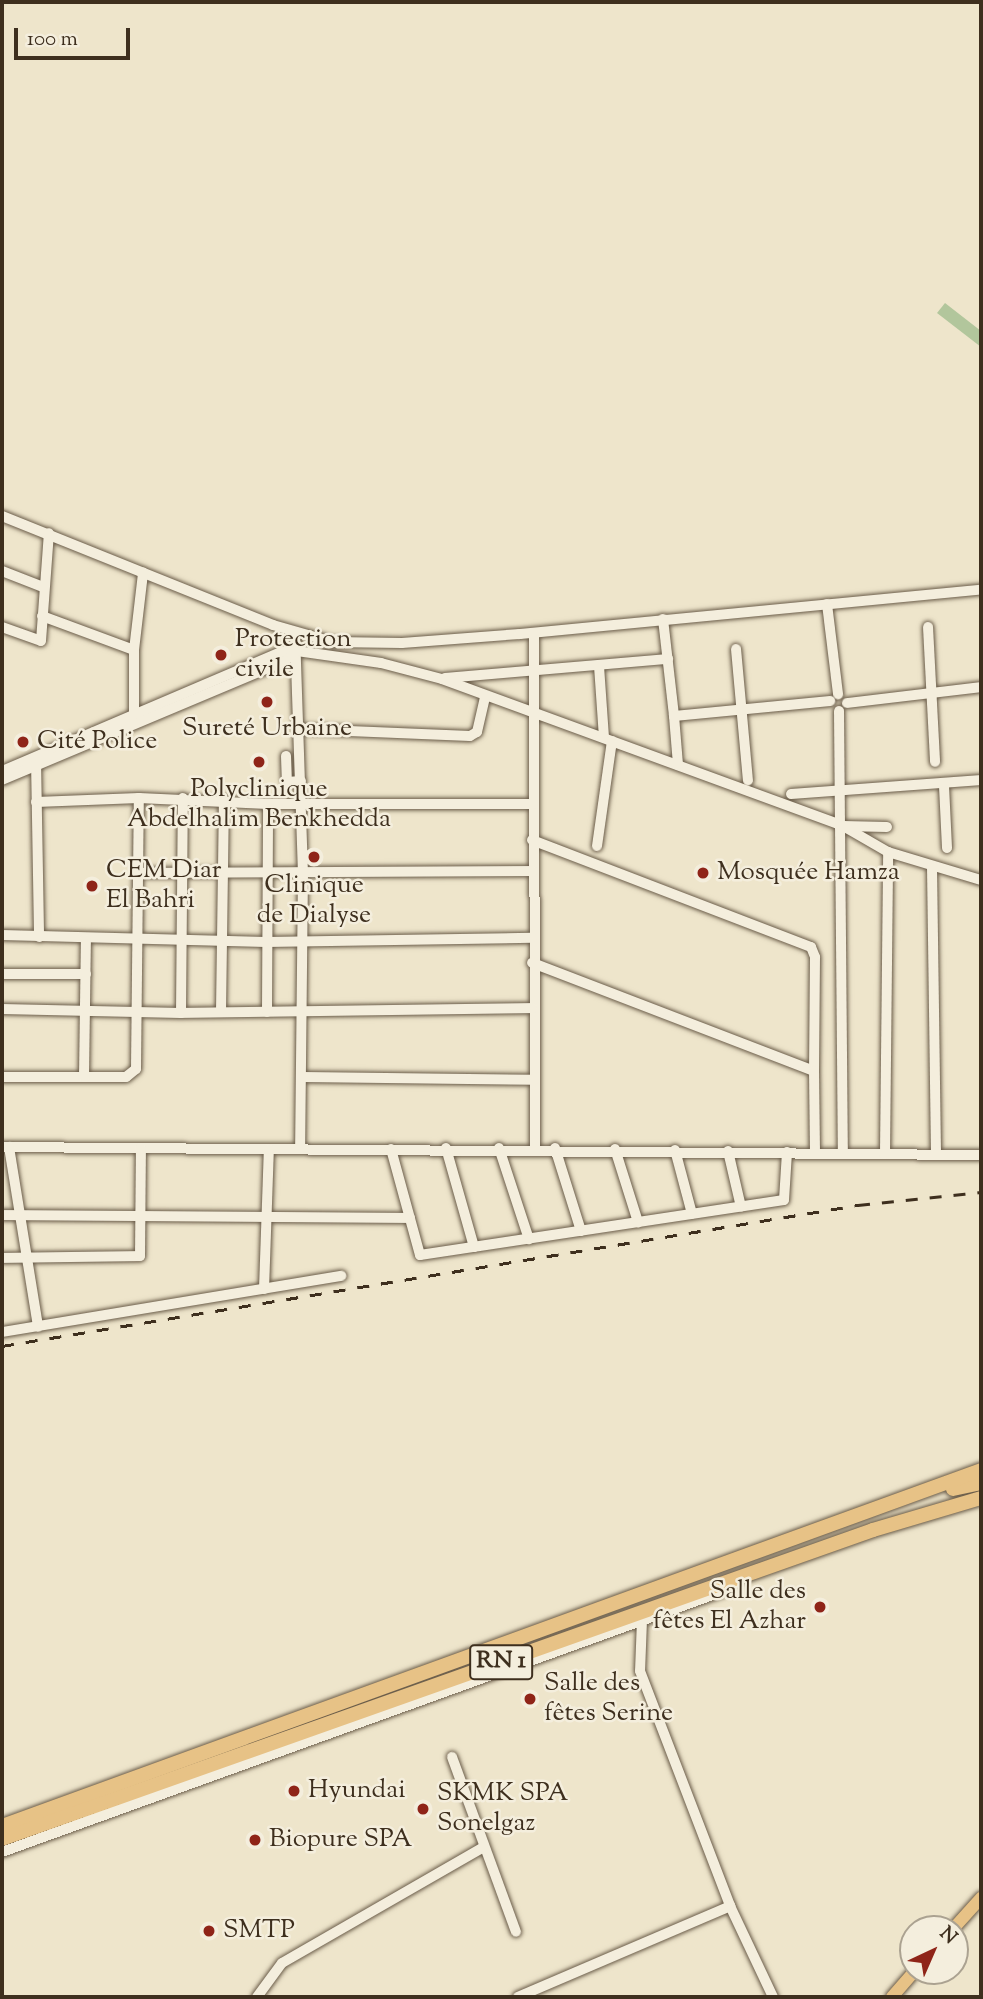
<!DOCTYPE html>
<meta charset="utf-8">
<style>
body{margin:0}
#map{position:relative;width:983px;height:1999px;overflow:hidden;background:#eee5cb;font-family:"Sorts Mill Goudy",serif}
div>[style]{position:absolute}
.green>*{inset:0;background:#b2c69c}
.roads{filter:drop-shadow(0 0 2px #6a5c49) drop-shadow(0 0 2px #6a5c49)}
.minor>*{height:10px;margin:-5px;padding:0 5px;transform-origin:5px;border-radius:5px;background:#f4eedd}
.major>*{height:12px;margin:-6px;padding:0 6px;transform-origin:6px;border-radius:6px;background:#e7c286}
.highway>*{height:14px;margin:-7px;padding:0 7px;transform-origin:7px;border-radius:7px;background:#e7c286}
.rail>*{height:2.5px;margin-top:-1.25px;transform-origin:0;background:repeating-linear-gradient(90deg,#3e2f1e 0 12px,transparent 0 24px)}
.dots>*{width:19px;height:19px;translate:-50% -50%;box-sizing:border-box;border:4px solid #f4eedd;border-radius:50%}
span{translate:-50% -50%;white-space:nowrap;text-align:center;line-height:1.15;-webkit-text-stroke:5px #f4eedd;paint-order:stroke}
.shield-label span{padding:2px 5px;background:#f4eedd;border:2px solid;border-radius:5px;-webkit-text-stroke-width:0}
.shield-label{font-size:24px;color:#3e2f1e;font-weight:700}
.poi-label{font-size:26px;color:#3e2f1e}
.left{translate:0 -50%;text-align:left}
.right{translate:-100% -50%;text-align:right}
.frame{position:absolute;inset:0;border:4px solid #3e2f1e;pointer-events:none}
.north{position:absolute;left:899px;top:1915px;width:70px;height:70px;box-sizing:border-box;background:#f4eedd;border:2px solid #aba291;border-radius:50%;rotate:44deg;font-size:19px;font-weight:700;line-height:28px;text-align:center;color:#3e2f1e}
.north::after{content:'';display:block;margin:auto;width:24px;height:32px;background:#8f2418;clip-path:polygon(50% 0,100% 100%,50% 72%,0 100%)}
.scale{position:absolute;left:14px;top:28px;width:116px;height:32px;box-sizing:border-box;border:4px solid #3e2f1e;border-top:0;padding-left:9px;font-size:21px;line-height:24px;white-space:nowrap;color:#3e2f1e;-webkit-text-stroke:5px #f4eedd;paint-order:stroke}
</style>
<div id="map">
<div class="green">
<i style="clip-path:polygon(945px 303px,981px 331px,981px 347px,937px 313px)"></i>
</div>
<div class="roads">
<div class="minor">
<i style="left:2px;top:516px;width:292px;rotate:21.9deg"></i>
<i style="left:273px;top:625px;width:61px;rotate:16.1deg"></i>
<i style="left:332px;top:642px;width:70px;rotate:0.8deg"></i>
<i style="left:402px;top:643px;width:118px;rotate:-4.4deg"></i>
<i style="left:520px;top:634px;width:463px;rotate:-5.5deg"></i>
<i style="left:2px;top:571px;width:44px;rotate:21.3deg"></i>
<i style="left:827px;top:604px;width:91px;rotate:83deg"></i>
<i style="left:42px;top:616px;width:98px;rotate:20.3deg"></i>
<i style="left:663px;top:619px;width:98px;rotate:83.5deg"></i>
<i style="left:674px;top:716px;width:157px;rotate:-5.5deg"></i>
<i style="left:2px;top:627px;width:41px;rotate:19.7deg"></i>
<i style="left:41px;top:641px;width:108px;rotate:-85.8deg"></i>
<i style="left:928px;top:627px;width:135px;rotate:87deg"></i>
<i style="left:295px;top:633px;width:239px;rotate:88.1deg"></i>
<i style="left:303px;top:872px;width:277px;rotate:90.6deg"></i>
<i style="left:534px;top:633px;width:515px;rotate:89.89deg"></i>
<i style="left:736px;top:649px;width:132px;rotate:84.8deg"></i>
<i style="left:297px;top:651px;width:85px;rotate:8.1deg"></i>
<i style="left:381px;top:663px;width:63px;rotate:14.7deg"></i>
<i style="left:442px;top:679px;width:427px;rotate:20.1deg"></i>
<i style="left:843px;top:826px;width:52px;rotate:30deg"></i>
<i style="left:888px;top:852px;width:97px;rotate:16.8deg"></i>
<i style="left:599px;top:666px;width:72px;rotate:86deg"></i>
<i style="left:445px;top:678px;width:224px;rotate:-4.9deg"></i>
<i style="left:847px;top:703px;width:135px;rotate:-6.8deg"></i>
<i style="left:839px;top:711px;width:441px;rotate:89.5deg"></i>
<i style="left:134px;top:715px;width:65px;rotate:-90deg"></i>
<i style="left:134px;top:650px;width:78px;rotate:-83.3deg"></i>
<i style="left:674px;top:716px;width:49px;rotate:85.3deg"></i>
<i style="left:301px;top:729px;width:169px;rotate:2.4deg"></i>
<i style="left:470px;top:736px;width:8px;rotate:-30deg"></i>
<i style="left:477px;top:732px;width:37px;rotate:-77deg"></i>
<i style="left:286px;top:756px;width:26px;rotate:88deg"></i>
<i style="left:287px;top:782px;width:14px;rotate:-4deg"></i>
<i style="left:36px;top:760px;width:177px;rotate:89deg"></i>
<i style="left:2px;top:771px;width:303px;rotate:-23.1deg"></i>
<i style="left:281px;top:652px;width:16px;rotate:-4deg"></i>
<i style="left:297px;top:651px;width:16px;rotate:140deg"></i>
<i style="left:285px;top:661px;width:307px;rotate:157.2deg"></i>
<i style="left:944px;top:786px;width:62px;rotate:87.2deg"></i>
<i style="left:791px;top:794px;width:191px;rotate:-4.2deg"></i>
<i style="left:36px;top:802px;width:103px;rotate:-2.2deg"></i>
<i style="left:843px;top:826px;width:44px;rotate:1.3deg"></i>
<i style="left:532px;top:840px;width:299px;rotate:21deg"></i>
<i style="left:811px;top:947px;width:11px;rotate:68deg"></i>
<i style="left:815px;top:957px;width:114px;rotate:90.5deg"></i>
<i style="left:814px;top:1071px;width:302px;rotate:-159deg"></i>
<i style="left:597px;top:846px;width:106px;rotate:-81.9deg"></i>
<i style="left:932px;top:867px;width:287px;rotate:89.2deg"></i>
<i style="left:138px;top:873px;width:394px;rotate:-0.3deg"></i>
<i style="left:2px;top:935px;width:264px;rotate:1.5deg"></i>
<i style="left:266px;top:942px;width:266px;rotate:-0.9deg"></i>
<i style="left:2px;top:974px;width:84px"></i>
<i style="left:2px;top:1009px;width:179px;rotate:1.3deg"></i>
<i style="left:181px;top:1013px;width:351px;rotate:-0.8deg"></i>
<i style="left:221px;top:1012px;width:212px;rotate:-89.2deg"></i>
<i style="left:267px;top:1012px;width:208px;rotate:-89.7deg"></i>
<i style="left:181px;top:1013px;width:215px;rotate:-89.5deg"></i>
<i style="left:814px;top:1071px;width:81px;rotate:89.3deg"></i>
<i style="left:2px;top:1077px;width:124px"></i>
<i style="left:126px;top:1077px;width:13px;rotate:-39deg"></i>
<i style="left:136px;top:1069px;width:271px;rotate:-89.4deg"></i>
<i style="left:139px;top:798px;width:129px;rotate:2.7deg"></i>
<i style="left:268px;top:804px;width:265px"></i>
<i style="left:84px;top:1077px;width:138px;rotate:-89.2deg"></i>
<i style="left:303px;top:1077px;width:231px;rotate:0.7deg"></i>
<i style="left:2px;top:1147px;width:979px;rotate:0.47deg"></i>
<i style="left:9px;top:1147px;width:182px;rotate:80.8deg"></i>
<i style="left:446px;top:1148px;width:103px;rotate:74.2deg"></i>
<i style="left:499px;top:1148px;width:96px;rotate:71.8deg"></i>
<i style="left:555px;top:1148px;width:87px;rotate:72.6deg"></i>
<i style="left:391px;top:1149px;width:110px;rotate:74.7deg"></i>
<i style="left:420px;top:1255px;width:368px;rotate:-8.6deg"></i>
<i style="left:784px;top:1200px;width:48px;rotate:-86.4deg"></i>
<i style="left:615px;top:1149px;width:77px;rotate:72.5deg"></i>
<i style="left:675px;top:1150px;width:66px;rotate:75.1deg"></i>
<i style="left:728px;top:1151px;width:57px;rotate:76.9deg"></i>
<i style="left:885px;top:1154px;width:302px;rotate:-89.4deg"></i>
<i style="left:2px;top:1215px;width:408px;rotate:0.4deg"></i>
<i style="left:2px;top:1258px;width:138px;rotate:-0.8deg"></i>
<i style="left:140px;top:1256px;width:108px;rotate:-89.5deg"></i>
<i style="left:264px;top:1289px;width:140px;rotate:-88deg"></i>
<i style="left:2px;top:1332px;width:344px;rotate:-9.4deg"></i>
<i style="left:642px;top:1620px;width:51px;rotate:92.2deg"></i>
<i style="left:640px;top:1671px;width:252px;rotate:69deg"></i>
<i style="left:730px;top:1906px;width:101px;rotate:64.7deg"></i>
<i style="left:452px;top:1757px;width:186px;rotate:69.9deg"></i>
<i style="left:2px;top:1852px;width:765px;rotate:-19.88deg"></i>
<i style="left:721px;top:1592px;width:19px;rotate:-32deg"></i>
<i style="left:257px;top:1997px;width:42px;rotate:-53.7deg"></i>
<i style="left:282px;top:1963px;width:231px;rotate:-29.9deg"></i>
<i style="left:518px;top:1997px;width:231px;rotate:-23.2deg"></i>
</div>
<div class="major">
<i style="left:953px;top:1929px;width:42px;rotate:-47.9deg"></i>
<i style="left:892px;top:1997px;width:35px;rotate:-49deg"></i>
</div>
<div class="highway">
<i style="left:953px;top:1489px;width:29px;rotate:-12deg"></i>
<i style="left:2px;top:1826px;width:1042px;rotate:-19.98deg"></i>
<i style="left:2px;top:1839px;width:924px;rotate:-19.53deg"></i>
<i style="left:873px;top:1530px;width:113px;rotate:-16.5deg"></i>
</div>
</div>
<div class="rail">
<i style="left:2px;top:1346px;width:868px;rotate:-9.35deg"></i>
<i style="left:858px;top:1205px;width:124px;rotate:-6deg"></i>
</div>
<div class="dots">
<i style="left:221px;top:655px;background:#8f2418"></i>
<i style="left:267px;top:702px;background:#8f2418"></i>
<i style="left:23px;top:742px;background:#8f2418"></i>
<i style="left:259px;top:762px;background:#8f2418"></i>
<i style="left:314px;top:857px;background:#8f2418"></i>
<i style="left:703px;top:873px;background:#8f2418"></i>
<i style="left:92px;top:886px;background:#8f2418"></i>
<i style="left:820px;top:1607px;background:#8f2418"></i>
<i style="left:530px;top:1699px;background:#8f2418"></i>
<i style="left:294px;top:1791px;background:#8f2418"></i>
<i style="left:423px;top:1809px;background:#8f2418"></i>
<i style="left:255px;top:1840px;background:#8f2418"></i>
<i style="left:209px;top:1931px;background:#8f2418"></i>
</div>
<div class="shield-label">
<span style="left:501px;top:1662px">RN 1</span>
</div>
<div class="poi-label">
<span class="left" style="left:235px;top:655px">Protection<br>civile</span>
<span style="left:267px;top:729px">Sureté Urbaine</span>
<span class="left" style="left:37px;top:742px">Cité Police</span>
<span style="left:259px;top:805px">Polyclinique<br>Abdelhalim Benkhedda</span>
<span class="left" style="left:106px;top:886px">CEM Diar<br>El Bahri</span>
<span class="left" style="left:717px;top:873px">Mosquée Hamza</span>
<span style="left:314px;top:901px">Clinique<br>de Dialyse</span>
<span class="right" style="left:806px;top:1607px">Salle des<br>fêtes El Azhar</span>
<span class="left" style="left:544px;top:1699px">Salle des<br>fêtes Serine</span>
<span class="left" style="left:308px;top:1791px">Hyundai</span>
<span class="left" style="left:437px;top:1809px">SKMK SPA<br>Sonelgaz</span>
<span class="left" style="left:269px;top:1840px">Biopure SPA</span>
<span class="left" style="left:223px;top:1931px">SMTP</span>
</div>
<div class="frame"></div>
<div class="north">N</div>
<div class="scale">100 m</div>
</div>
